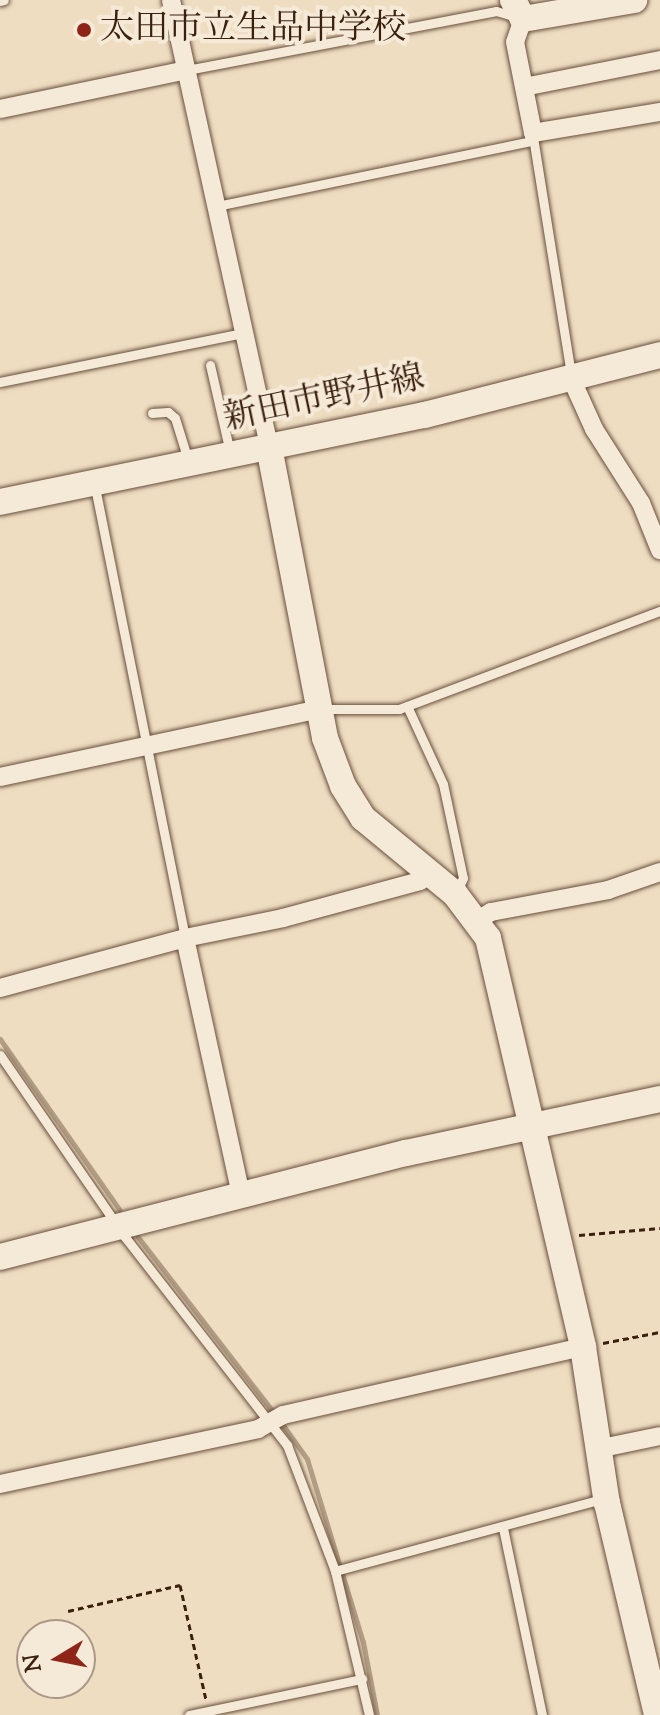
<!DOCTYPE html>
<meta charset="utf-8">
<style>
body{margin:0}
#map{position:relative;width:660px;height:1715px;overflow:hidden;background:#efddc2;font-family:"Sorts Mill Goudy","Noto Serif JP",serif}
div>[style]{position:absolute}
.stream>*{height:5px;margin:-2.5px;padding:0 2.5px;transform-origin:2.5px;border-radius:2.5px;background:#b29d85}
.path>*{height:3px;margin-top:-1.5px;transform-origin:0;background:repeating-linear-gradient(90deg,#3b200e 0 6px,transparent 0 10px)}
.roads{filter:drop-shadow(0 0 2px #684f3b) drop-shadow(0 0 2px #684f3b)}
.lane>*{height:9px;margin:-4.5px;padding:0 4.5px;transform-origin:4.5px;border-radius:4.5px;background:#f5e9d7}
.street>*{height:18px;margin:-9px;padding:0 9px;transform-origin:9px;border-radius:9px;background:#f5e9d7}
.secondary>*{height:26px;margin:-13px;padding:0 13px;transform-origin:13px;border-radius:13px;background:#f5e9d7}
.dots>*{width:22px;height:22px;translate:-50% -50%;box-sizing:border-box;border:4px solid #f5e9d7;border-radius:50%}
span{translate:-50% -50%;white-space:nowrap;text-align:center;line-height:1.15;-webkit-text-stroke:8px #f5e9d7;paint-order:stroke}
.poi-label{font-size:34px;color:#3b200e}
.left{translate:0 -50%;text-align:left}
.street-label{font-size:34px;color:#3b200e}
.north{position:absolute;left:16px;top:1619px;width:80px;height:80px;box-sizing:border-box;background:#f5e9d7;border:2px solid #ab9987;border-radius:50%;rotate:260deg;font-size:22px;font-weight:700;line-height:32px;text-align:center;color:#3b200e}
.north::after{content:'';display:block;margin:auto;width:28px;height:36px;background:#8f2418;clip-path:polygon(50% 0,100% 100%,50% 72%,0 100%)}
</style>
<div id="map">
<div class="stream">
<i style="left:0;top:1039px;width:208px;rotate:55deg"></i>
<i style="left:138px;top:1237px;width:222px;rotate:52.3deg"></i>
<i style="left:280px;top:1421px;width:47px;rotate:54.6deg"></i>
<i style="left:307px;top:1459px;width:191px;rotate:73deg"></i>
<i style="left:363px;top:1642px;width:74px;rotate:79.1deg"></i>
</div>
<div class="path">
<i style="left:579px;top:1235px;width:81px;rotate:-4.9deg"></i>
<i style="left:603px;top:1343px;width:58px;rotate:-10.9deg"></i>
<i style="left:68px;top:1611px;width:115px;rotate:-13.1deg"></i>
<i style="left:180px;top:1585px;width:117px;rotate:77.2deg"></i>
</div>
<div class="roads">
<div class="lane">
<i style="left:0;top:1px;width:4px;rotate:-14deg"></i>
<i style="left:187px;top:70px;width:315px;rotate:-10.8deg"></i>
<i style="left:496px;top:11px;width:22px;rotate:16deg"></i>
<i style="left:533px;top:137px;width:241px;rotate:80.9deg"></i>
<i style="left:217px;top:206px;width:322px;rotate:-11.7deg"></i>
<i style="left:210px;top:365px;width:89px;rotate:77.1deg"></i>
<i style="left:0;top:382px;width:249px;rotate:-11.4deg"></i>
<i style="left:152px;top:413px;width:16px;rotate:-4deg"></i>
<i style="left:168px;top:412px;width:9px;rotate:41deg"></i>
<i style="left:175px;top:418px;width:44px;rotate:72.8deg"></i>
<i style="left:95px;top:487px;width:460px;rotate:78.7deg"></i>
<i style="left:407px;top:706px;width:86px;rotate:65.2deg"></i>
<i style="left:443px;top:784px;width:96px;rotate:78deg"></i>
<i style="left:463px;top:878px;width:14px;rotate:115deg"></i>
<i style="left:323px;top:709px;width:76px"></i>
<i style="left:399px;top:709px;width:279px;rotate:-20.6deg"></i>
<i style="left:0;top:1055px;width:221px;rotate:55.5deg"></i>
<i style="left:125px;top:1237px;width:264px;rotate:52.1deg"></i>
<i style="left:287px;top:1445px;width:135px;rotate:69.1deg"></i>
<i style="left:335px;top:1571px;width:148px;rotate:76.7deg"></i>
<i style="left:503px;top:1528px;width:191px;rotate:78.2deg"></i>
<i style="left:335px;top:1571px;width:280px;rotate:-15.1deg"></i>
<i style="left:189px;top:1715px;width:177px;rotate:-11.8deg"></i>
</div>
<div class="street">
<i style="left:171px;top:0;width:458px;rotate:77.6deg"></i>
<i style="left:523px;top:19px;width:24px;rotate:109deg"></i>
<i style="left:515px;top:42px;width:93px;rotate:78.8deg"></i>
<i style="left:533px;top:133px;width:129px;rotate:-9.4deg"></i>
<i style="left:524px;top:87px;width:139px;rotate:-11.2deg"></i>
<i style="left:0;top:109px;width:191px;rotate:-11.8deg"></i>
<i style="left:571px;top:378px;width:56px;rotate:65.7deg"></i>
<i style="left:594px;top:429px;width:88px;rotate:57.6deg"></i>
<i style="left:641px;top:503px;width:51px;rotate:68deg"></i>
<i style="left:0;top:777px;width:327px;rotate:-12deg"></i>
<i style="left:478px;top:920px;width:15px;rotate:-32deg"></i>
<i style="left:491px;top:912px;width:119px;rotate:-10.6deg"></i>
<i style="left:608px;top:890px;width:55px;rotate:-19.1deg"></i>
<i style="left:185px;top:938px;width:263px;rotate:77.7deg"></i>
<i style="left:0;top:988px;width:192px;rotate:-15.1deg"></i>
<i style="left:185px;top:938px;width:100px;rotate:-11.5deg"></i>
<i style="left:283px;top:918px;width:142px;rotate:-15.1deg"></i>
<i style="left:420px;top:881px;width:14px;rotate:-36deg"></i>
<i style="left:597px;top:1449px;width:64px;rotate:-11.7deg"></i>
<i style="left:0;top:1484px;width:264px;rotate:-12deg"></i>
<i style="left:258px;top:1429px;width:29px;rotate:-29deg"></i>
<i style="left:283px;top:1415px;width:308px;rotate:-12.8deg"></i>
</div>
<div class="secondary">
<i style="left:513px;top:0;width:21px;rotate:62deg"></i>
<i style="left:523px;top:19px;width:113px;rotate:-9.7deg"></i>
<i style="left:269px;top:447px;width:296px;rotate:79.1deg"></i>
<i style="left:325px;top:738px;width:51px;rotate:69.4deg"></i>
<i style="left:343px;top:786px;width:38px;rotate:58deg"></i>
<i style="left:363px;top:818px;width:119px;rotate:39.6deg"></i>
<i style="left:455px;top:894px;width:55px;rotate:53.1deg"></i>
<i style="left:488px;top:938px;width:420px;rotate:76.9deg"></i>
<i style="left:583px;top:1347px;width:158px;rotate:81.3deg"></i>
<i style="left:607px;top:1503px;width:218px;rotate:76.7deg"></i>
<i style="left:0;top:502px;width:434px;rotate:-11.6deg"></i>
<i style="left:425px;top:415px;width:243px;rotate:-14.3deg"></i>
<i style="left:0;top:1257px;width:419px;rotate:-14.4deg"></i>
<i style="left:406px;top:1153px;width:260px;rotate:-12deg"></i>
</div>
</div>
<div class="dots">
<i style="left:84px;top:30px;background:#8f2418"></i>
</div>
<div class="poi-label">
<span class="left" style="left:100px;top:30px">太田市立生品中学校</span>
</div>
<div class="street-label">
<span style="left:324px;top:399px;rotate:-12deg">新田市野井線</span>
</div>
<div class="north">N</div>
</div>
